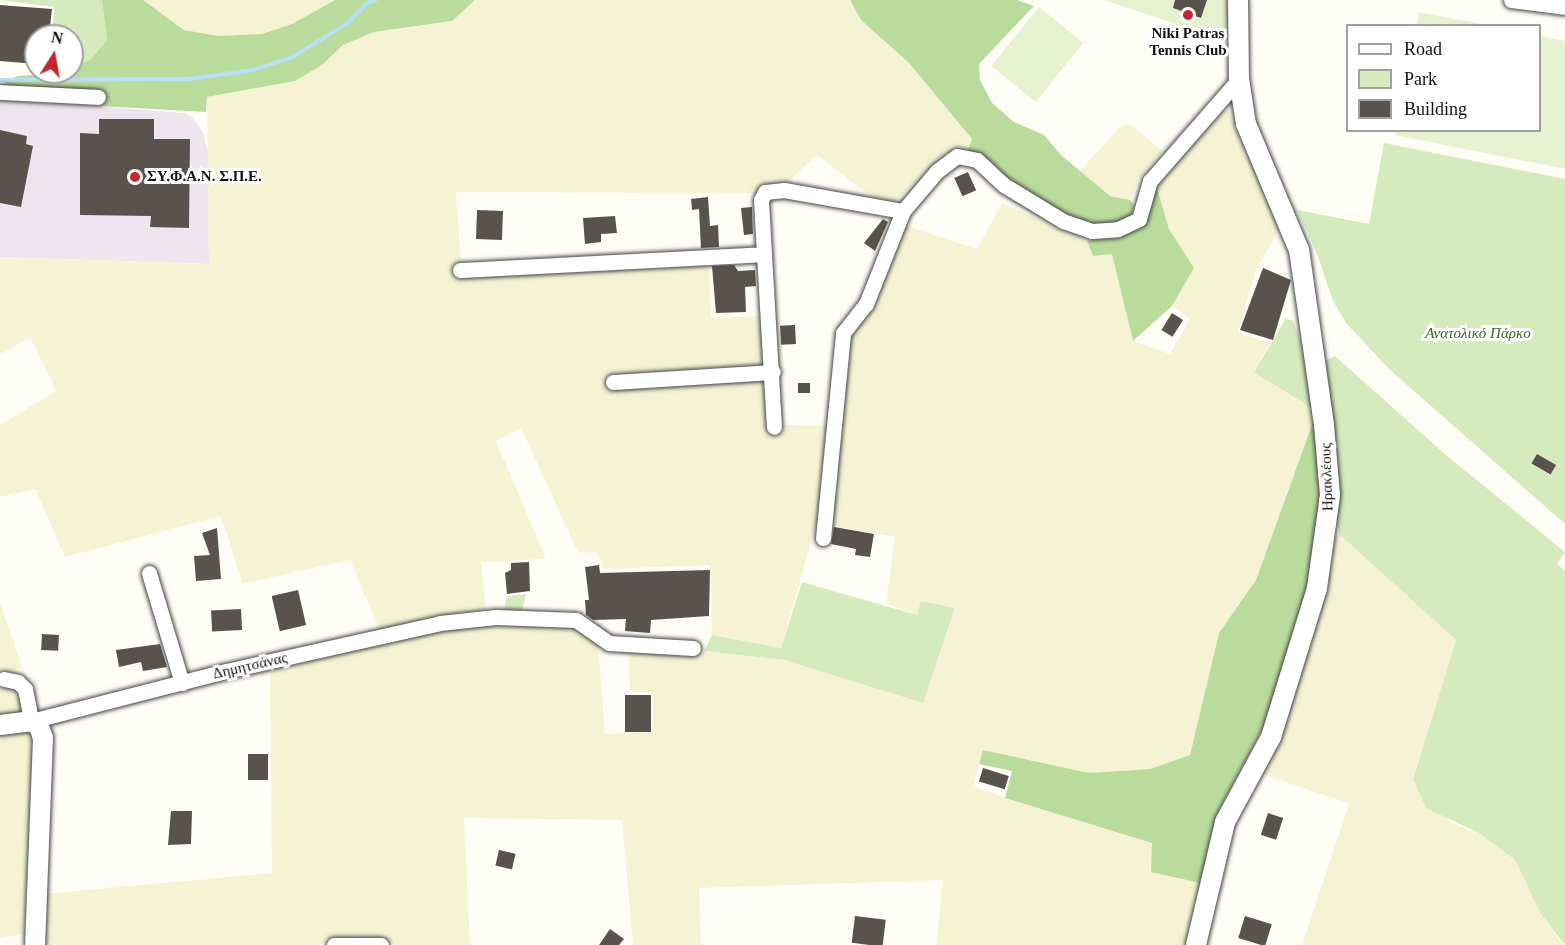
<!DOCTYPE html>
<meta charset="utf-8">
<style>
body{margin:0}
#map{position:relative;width:1565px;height:945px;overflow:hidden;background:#fffdf5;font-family:"Times New Roman",serif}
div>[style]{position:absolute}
.industrial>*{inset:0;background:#eee6ef}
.farmland>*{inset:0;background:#f6f3d4}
.green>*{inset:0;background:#d5ebbd}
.forest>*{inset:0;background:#b9dc9c}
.pitch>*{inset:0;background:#e6f2cf;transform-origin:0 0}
.stream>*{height:4px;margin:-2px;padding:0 2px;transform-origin:2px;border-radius:2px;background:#b9e0f7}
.building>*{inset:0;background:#5a524d;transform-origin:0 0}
.roads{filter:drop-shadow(0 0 2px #444) drop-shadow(0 0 2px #444)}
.minor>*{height:15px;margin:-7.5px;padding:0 7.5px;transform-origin:7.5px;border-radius:7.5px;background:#fff}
.tertiary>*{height:20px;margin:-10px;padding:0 10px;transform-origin:10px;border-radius:10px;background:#fff}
.dots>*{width:16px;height:16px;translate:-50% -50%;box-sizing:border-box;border:3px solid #fff;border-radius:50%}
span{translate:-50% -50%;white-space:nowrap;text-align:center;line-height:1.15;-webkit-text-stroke:6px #fff;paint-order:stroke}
.poi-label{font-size:15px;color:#111;font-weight:700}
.left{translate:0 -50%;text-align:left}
.park-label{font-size:15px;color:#2f6b1f;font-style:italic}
.street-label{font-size:15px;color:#111}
.legend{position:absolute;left:1346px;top:24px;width:195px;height:108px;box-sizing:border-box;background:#fff;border:2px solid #a0a0a0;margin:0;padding:8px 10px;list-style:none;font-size:18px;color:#111}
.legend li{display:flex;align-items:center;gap:12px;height:30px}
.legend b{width:30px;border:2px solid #a0a0a0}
.north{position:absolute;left:24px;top:24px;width:60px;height:60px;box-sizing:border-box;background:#fff;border:2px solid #a0a0a0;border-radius:50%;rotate:11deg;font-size:16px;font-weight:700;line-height:24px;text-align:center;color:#111}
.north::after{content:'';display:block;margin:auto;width:21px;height:27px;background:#c4262e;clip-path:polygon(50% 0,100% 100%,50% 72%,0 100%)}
</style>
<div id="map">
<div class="industrial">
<i style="clip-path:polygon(0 98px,184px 113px,193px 118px,203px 133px,208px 152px,209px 264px,0 257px)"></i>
</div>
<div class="farmland">
<i style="clip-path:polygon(143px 0,335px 0,292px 24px,262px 34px,219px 36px,184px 30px)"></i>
<i style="clip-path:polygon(475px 0,850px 0,861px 20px,909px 63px,972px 139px,968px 150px,945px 154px,892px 204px,878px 202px,817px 155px,783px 186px,768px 184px,756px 193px,456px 192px,461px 267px,709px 261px,711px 318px,766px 316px,780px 425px,839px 426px,846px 341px,901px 224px,977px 249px,1002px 203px,1087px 241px,1093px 256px,1112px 253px,1133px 341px,1170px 354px,1190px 319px,1172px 306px,1193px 268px,1169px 229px,1156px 185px,1219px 112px,1228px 111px,1279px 229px,1255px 273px,1238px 332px,1270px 343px,1254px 371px,1317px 411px,1256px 580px,1219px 633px,1190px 755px,1150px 769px,1089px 773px,983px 750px,973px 787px,1153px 843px,1151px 872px,1200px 883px,1188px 945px,936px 945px,943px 880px,699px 888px,701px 945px,633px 945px,622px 820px,464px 818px,470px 945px,399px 945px,360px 935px,315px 945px,40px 945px,43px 894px,272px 873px,270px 667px,446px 627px,566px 624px,598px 644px,605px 734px,653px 732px,653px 693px,630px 691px,629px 651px,704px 651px,785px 660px,923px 702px,955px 609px,922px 601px,917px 615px,886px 603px,895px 537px,816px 523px,781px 648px,712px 635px,711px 565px,604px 569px,597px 553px,578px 552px,521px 428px,496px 441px,546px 559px,481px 562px,486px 612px,419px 624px,379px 629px,350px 560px,243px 584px,221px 516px,65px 557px,35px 489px,0 497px,0 425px,56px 391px,30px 337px,0 355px,0 257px,209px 264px,207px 97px,295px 81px,322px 65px,343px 45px,374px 32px,452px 21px)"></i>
<i style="clip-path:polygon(1130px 124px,1162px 151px,1140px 177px,1130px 200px,1110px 196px,1080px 171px,1120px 127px)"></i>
<i style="clip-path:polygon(1339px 534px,1456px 640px,1413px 778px,1453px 824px,1479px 833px,1515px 860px,1540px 913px,1563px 945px,1302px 945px,1349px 804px,1260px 773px,1328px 580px,1334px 538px)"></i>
<i style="clip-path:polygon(0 603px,22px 667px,0 675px)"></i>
<i style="clip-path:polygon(9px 687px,18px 696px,22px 711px,0 719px,0 689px)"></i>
<i style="clip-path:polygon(18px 724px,33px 732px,36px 752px,23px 934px,0 938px,0 729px)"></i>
</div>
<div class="green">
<i style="clip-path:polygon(0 0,102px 0,107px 40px,90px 60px,72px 66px,72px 36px,53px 36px,54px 7px)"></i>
<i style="clip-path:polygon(1384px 143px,1565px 179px,1565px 524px,1388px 368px,1346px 323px,1333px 301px,1316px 251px,1297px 210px,1369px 224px)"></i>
<i style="clip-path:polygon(1286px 318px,1293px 321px,1308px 361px,1317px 411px,1254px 372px)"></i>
<i style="clip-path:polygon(1335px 356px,1446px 455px,1565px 552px,1557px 564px,1565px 571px,1565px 945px,1540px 913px,1515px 860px,1479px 833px,1426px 808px,1413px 779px,1456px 640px,1339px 534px,1336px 507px,1340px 489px,1334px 428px,1322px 362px)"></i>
<i style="clip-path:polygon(802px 582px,917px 615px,921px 601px,955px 608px,923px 703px,785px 660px,704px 651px,712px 635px,781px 648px)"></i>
<i style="clip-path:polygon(526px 594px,522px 611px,504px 610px,507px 596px)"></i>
</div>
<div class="forest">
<i style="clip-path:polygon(102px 0,143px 0,184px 30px,219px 36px,262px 34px,292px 24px,335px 0,475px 0,452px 21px,374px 32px,343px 45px,322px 65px,295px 81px,207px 97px,206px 112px,100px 106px,101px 93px,0 86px,17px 76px,72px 72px,72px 66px,90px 60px,107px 40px)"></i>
<i style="clip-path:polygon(850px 0,1017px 0,1034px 6px,979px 64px,980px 80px,992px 103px,1014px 122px,1044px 135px,1061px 155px,1110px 196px,1130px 200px,1134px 205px,1130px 219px,1110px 229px,1069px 220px,971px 154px,968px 150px,972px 139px,909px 63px,861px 20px)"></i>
<i style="clip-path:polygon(1156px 185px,1169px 229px,1194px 268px,1172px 306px,1133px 341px,1112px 254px,1093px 256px,1087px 241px,1118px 237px,1137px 226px)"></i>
<i style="clip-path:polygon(1317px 411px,1322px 458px,1315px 573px,1265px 724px,1217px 814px,1200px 883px,1151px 872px,1152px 843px,1005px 798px,1012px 771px,979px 764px,983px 750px,1089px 773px,1150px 769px,1190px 755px,1219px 633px,1256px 580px)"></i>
</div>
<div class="pitch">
<i style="clip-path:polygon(1104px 0,1228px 0,1226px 40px,1194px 30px)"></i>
<i style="left:1039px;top:7px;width:57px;height:76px;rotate:39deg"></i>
<i style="clip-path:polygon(1419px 12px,1486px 25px,1417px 25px)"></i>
<i style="clip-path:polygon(1540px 36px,1565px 41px,1565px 169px,1395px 135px,1396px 130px,1540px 130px)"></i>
</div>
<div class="stream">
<i style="left:0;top:80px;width:190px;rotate:-0.3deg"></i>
<i style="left:190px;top:79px;width:64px;rotate:-8.1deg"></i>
<i style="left:253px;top:70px;width:40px;rotate:-18deg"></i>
<i style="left:291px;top:58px;width:67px;rotate:-31.6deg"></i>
<i style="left:348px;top:23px;width:28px;rotate:-46deg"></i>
<i style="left:367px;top:3px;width:9px;rotate:-18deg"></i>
</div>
<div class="building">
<i style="clip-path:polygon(1175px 0,1207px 0,1201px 18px,1173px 8px)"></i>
<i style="clip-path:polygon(0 5px,52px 9px,49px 36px,36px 36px,36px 64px,0 61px)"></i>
<i style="clip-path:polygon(99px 119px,154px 119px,154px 139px,190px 139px,189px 228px,150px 227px,151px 216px,80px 215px,80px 133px,99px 134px)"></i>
<i style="clip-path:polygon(0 130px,27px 136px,26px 144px,33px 146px,21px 207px,0 203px)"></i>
<i style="left:968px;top:172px;width:20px;height:15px;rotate:66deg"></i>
<i style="clip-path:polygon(708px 197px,710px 226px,718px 225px,719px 247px,701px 248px,699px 209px,692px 210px,691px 199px)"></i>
<i style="clip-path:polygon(752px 207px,753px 234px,744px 235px,741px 208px)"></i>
<i style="left:477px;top:210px;width:26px;height:29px;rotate:2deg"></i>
<i style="clip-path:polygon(615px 216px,617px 233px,601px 234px,601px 242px,585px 244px,583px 218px)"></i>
<i style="clip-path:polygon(883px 219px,888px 222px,875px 251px,864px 243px)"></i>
<i style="clip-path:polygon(734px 265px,738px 271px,755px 270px,756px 286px,745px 287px,746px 312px,716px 313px,712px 266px)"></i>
<i style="clip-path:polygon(1263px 268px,1291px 280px,1273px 340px,1240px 330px)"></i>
<i style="left:1172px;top:313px;width:13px;height:20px;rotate:32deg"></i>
<i style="left:795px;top:325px;width:19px;height:15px;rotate:87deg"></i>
<i style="left:798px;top:383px;width:12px;height:10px"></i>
<i style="left:1537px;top:454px;width:22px;height:11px;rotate:30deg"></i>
<i style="clip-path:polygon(834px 527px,874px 534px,870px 557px,855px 555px,856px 549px,831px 544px)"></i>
<i style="clip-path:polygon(217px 528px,221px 579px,196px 581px,194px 556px,210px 555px,202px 533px)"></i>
<i style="clip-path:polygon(529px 562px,530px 591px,507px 594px,505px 573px,511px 570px,511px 563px)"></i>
<i style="clip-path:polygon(599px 565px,600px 573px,710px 570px,709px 616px,651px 620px,650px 633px,625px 631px,626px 619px,593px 620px,586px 615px,585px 600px,589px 600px,585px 567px)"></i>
<i style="left:298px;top:590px;width:36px;height:27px;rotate:77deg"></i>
<i style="left:241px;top:609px;width:21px;height:30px;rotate:87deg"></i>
<i style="left:42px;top:634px;width:17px;height:16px;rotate:3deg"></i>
<i style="clip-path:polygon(160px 644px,167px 667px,143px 671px,141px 662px,119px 667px,116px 650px)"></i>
<i style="left:625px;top:695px;width:26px;height:37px"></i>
<i style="left:248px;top:754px;width:20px;height:26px"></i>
<i style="left:983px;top:768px;width:27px;height:14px;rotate:17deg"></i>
<i style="clip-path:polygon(171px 811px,192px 811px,191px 844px,168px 845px)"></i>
<i style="left:1268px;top:813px;width:16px;height:23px;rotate:18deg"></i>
<i style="left:499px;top:850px;width:17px;height:16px;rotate:13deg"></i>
<i style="left:855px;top:916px;width:31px;height:27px;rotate:7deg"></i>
<i style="left:1245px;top:916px;width:28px;height:23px;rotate:17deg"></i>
<i style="clip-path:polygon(610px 929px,624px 939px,619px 945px,599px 945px)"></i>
</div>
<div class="roads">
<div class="minor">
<i style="left:1511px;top:0;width:54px;rotate:7.4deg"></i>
<i style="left:0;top:92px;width:98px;rotate:2.9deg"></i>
<i style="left:764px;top:254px;width:173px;rotate:86.7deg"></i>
<i style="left:460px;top:270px;width:304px;rotate:-3deg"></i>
<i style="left:764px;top:254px;width:54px;rotate:-93.2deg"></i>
<i style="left:761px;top:200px;width:9px;rotate:-63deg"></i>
<i style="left:765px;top:192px;width:19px;rotate:-6deg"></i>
<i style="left:784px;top:190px;width:121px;rotate:10deg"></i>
<i style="left:903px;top:211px;width:52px;rotate:-49.6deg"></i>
<i style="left:937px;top:171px;width:25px;rotate:-37deg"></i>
<i style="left:957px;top:156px;width:20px;rotate:11deg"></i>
<i style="left:977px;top:160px;width:37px;rotate:43deg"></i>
<i style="left:1004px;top:185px;width:69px;rotate:31.4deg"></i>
<i style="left:1063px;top:221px;width:31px;rotate:19deg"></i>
<i style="left:1092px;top:231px;width:26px;rotate:-4deg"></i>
<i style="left:1118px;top:229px;width:23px;rotate:-25deg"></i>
<i style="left:1139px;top:219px;width:40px;rotate:-74deg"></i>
<i style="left:1150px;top:181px;width:135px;rotate:-48.9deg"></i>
<i style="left:613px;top:382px;width:160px;rotate:-3.6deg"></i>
<i style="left:823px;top:538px;width:206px;rotate:-84.4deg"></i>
<i style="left:843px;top:333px;width:37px;rotate:-52deg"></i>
<i style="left:866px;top:304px;width:100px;rotate:-68.3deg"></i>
<i style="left:149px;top:573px;width:115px;rotate:73.3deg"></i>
<i style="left:4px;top:679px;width:14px;rotate:12deg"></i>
<i style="left:18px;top:682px;width:10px;rotate:45deg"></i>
<i style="left:25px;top:689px;width:33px;rotate:79deg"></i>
<i style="left:31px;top:721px;width:201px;rotate:-14.4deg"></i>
<i style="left:226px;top:671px;width:219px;rotate:-12.6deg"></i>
<i style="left:440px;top:623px;width:56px;rotate:-6.1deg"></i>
<i style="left:496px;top:617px;width:80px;rotate:2.1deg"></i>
<i style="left:576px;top:620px;width:40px;rotate:34.9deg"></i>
<i style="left:609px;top:643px;width:84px;rotate:3.4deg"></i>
<i style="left:334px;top:945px;width:47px"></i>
</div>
<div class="tertiary">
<i style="left:0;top:725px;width:31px;rotate:-7deg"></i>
<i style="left:31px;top:721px;width:9px;rotate:32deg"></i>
<i style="left:39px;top:726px;width:13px;rotate:72deg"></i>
<i style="left:43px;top:738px;width:207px;rotate:92.2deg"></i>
<i style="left:1196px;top:945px;width:126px;rotate:-76.7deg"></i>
<i style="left:1225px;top:822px;width:97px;rotate:-61.6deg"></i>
<i style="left:1271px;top:737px;width:156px;rotate:-72.8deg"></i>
<i style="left:1317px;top:588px;width:94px;rotate:-82deg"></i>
<i style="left:1330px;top:495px;width:70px;rotate:-94.9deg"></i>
<i style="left:1324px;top:425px;width:177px;rotate:-98.1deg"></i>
<i style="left:1299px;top:250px;width:137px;rotate:-112.8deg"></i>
<i style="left:1246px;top:124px;width:46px;rotate:-98.8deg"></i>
<i style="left:1239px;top:79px;width:79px;rotate:-90.7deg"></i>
</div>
</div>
<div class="dots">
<i style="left:1188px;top:15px;background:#c4262e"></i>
<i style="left:135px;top:177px;background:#c4262e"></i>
</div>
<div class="poi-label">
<span style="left:1188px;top:42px">Niki Patras<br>Tennis Club</span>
<span class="left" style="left:147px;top:177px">ΣΥ.Φ.Α.Ν. Σ.Π.Ε.</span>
</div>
<div class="park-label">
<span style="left:1478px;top:334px">Ανατολικό Πάρκο</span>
</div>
<div class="street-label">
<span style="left:1327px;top:477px;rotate:-92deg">Ηρακλέους</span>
<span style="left:250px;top:666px;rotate:-13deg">Δημητσάνας</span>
</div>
<ul class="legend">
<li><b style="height:8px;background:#fff"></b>Road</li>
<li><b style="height:16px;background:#d5ebbd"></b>Park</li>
<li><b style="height:16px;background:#5a524d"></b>Building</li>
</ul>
<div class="north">N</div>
</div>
